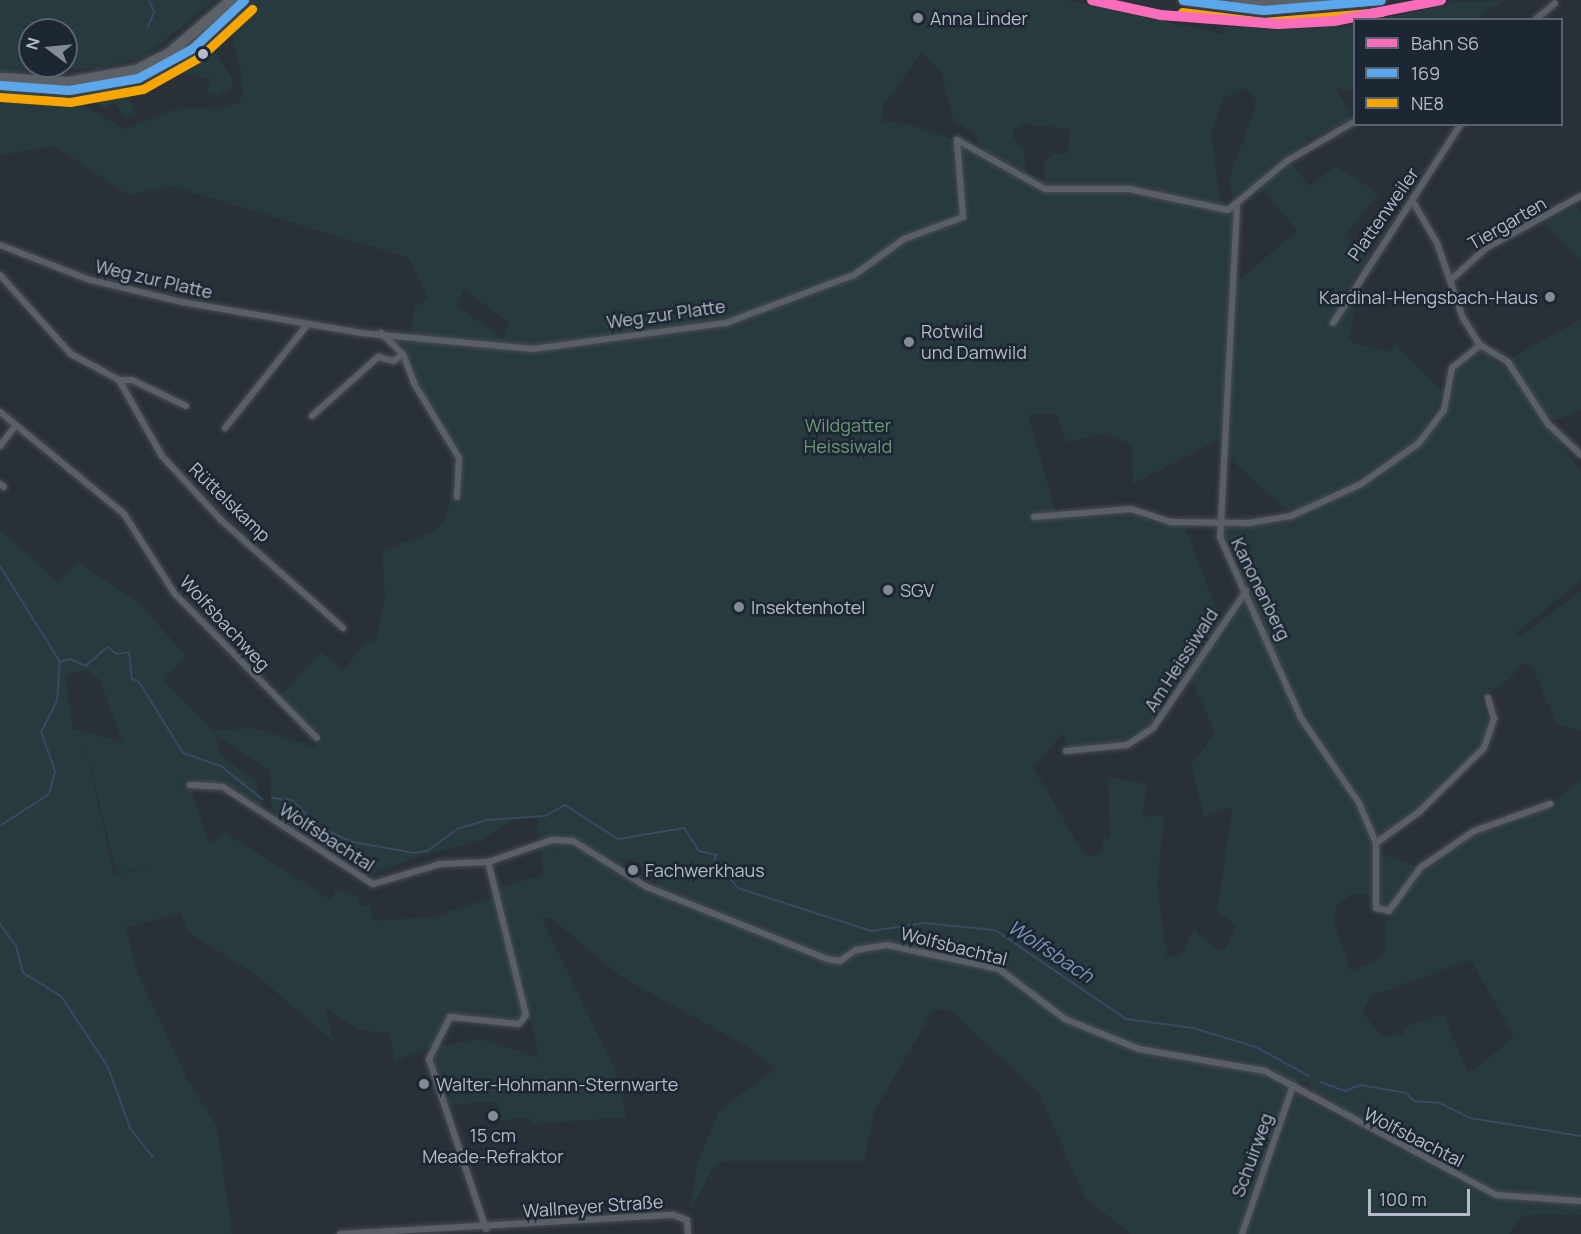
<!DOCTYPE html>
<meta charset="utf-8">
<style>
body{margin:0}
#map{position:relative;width:1581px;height:1234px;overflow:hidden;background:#2a3038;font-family:Manrope,sans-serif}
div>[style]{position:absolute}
.green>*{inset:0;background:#273a3e}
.stream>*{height:2px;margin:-1px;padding:0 1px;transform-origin:1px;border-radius:1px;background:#384963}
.roads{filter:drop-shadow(0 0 2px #484c53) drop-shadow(0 0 2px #484c53)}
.minor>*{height:6px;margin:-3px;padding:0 3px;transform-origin:3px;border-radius:3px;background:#5a5e66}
.primary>*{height:10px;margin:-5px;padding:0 5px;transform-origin:5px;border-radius:5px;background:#5c6168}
.bus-1>*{height:9px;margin:-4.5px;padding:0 4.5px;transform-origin:4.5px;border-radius:4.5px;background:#5aa8eb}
.bus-2>*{height:9px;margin:-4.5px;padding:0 4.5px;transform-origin:4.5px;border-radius:4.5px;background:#f7a600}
.rail-1>*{height:10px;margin:-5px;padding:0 5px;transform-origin:5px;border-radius:5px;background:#fb6dba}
.dots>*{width:16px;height:16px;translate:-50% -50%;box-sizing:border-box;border:3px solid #1d2633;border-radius:50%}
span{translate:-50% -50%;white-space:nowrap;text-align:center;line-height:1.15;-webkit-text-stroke:5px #1d2633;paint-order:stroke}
.poi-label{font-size:18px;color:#b4bcc9}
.left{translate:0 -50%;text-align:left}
.right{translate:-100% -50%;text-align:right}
.street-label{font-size:18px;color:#b4bcc9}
.park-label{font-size:18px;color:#6b9a76}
.water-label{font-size:20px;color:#7c92b1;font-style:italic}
.legend{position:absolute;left:1353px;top:18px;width:210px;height:108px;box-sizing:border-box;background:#1d2633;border:2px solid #59626f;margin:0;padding:8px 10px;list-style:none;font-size:18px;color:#b4bcc9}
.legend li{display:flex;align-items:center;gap:12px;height:30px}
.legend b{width:30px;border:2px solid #59626f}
.north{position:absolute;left:18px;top:18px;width:60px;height:60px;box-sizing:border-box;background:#1d2633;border:2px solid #59626f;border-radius:50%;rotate:286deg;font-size:16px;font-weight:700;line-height:24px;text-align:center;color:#b4bcc9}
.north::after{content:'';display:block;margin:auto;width:21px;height:27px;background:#848b96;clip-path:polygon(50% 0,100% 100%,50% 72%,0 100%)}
.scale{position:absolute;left:1368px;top:1189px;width:102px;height:27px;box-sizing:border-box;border:3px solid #b4bcc9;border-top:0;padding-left:8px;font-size:18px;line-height:21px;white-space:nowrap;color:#b4bcc9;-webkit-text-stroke:4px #1d2633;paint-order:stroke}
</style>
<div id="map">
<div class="green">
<i style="clip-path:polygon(evenodd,0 0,214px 0,145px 57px,97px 69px,20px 70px,16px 77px,0 73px,0 0,30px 30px,66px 30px,66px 66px,30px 66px,30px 30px)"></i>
<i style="clip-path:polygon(evenodd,253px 0,1065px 0,1223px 34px,1224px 27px,1354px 25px,1354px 91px,1336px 88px,1353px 119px,1307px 141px,1234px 204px,1229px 179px,1257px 102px,1247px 88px,1224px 98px,1211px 133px,1218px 187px,1226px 214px,1233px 214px,1222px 438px,1133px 484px,1131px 444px,1104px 433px,1067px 443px,1056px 413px,1028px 415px,1057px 516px,1133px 511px,1154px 522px,1184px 524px,1223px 627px,1246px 599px,1296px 718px,1356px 805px,1376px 851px,1421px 868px,1480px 830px,1552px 805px,1581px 778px,1581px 1198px,1496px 1193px,1398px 1144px,1400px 1137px,1375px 1132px,1314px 1095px,1309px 1081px,1294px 1084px,1246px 1063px,1161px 1046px,1159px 1057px,1250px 1069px,1278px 1081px,1289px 1092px,1239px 1234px,1131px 1234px,1085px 1198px,1039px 1093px,950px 1010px,934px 1009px,875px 1110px,864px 1161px,723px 1161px,714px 1166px,690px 1211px,697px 1163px,719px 1111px,775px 1069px,750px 1048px,620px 976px,552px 919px,542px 918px,615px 1070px,627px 1117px,531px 1124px,529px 1117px,499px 1121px,497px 1101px,447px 1105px,435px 1074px,436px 1046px,481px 1039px,540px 1058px,496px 889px,543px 875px,537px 817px,513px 820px,481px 840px,419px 856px,366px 877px,279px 823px,271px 806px,270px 771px,215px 735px,221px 756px,255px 781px,265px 812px,223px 783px,189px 783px,210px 844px,224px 832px,331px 900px,336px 889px,358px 897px,360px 907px,370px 905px,374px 921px,432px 917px,496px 896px,525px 1012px,514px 1023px,449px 1014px,432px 1046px,394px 1062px,390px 1033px,358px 1030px,324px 1007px,334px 1042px,256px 975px,188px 932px,181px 913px,126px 927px,136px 969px,188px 1081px,217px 1126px,232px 1234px,0 1234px,0 530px,58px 582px,78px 562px,138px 602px,185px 655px,164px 681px,213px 730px,255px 728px,315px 747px,324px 736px,278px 698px,322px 652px,343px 670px,367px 641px,376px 644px,385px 596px,382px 550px,436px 531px,445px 520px,452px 491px,457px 491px,463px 459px,416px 383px,403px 343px,411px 331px,414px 307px,429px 298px,409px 258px,171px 186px,129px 195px,54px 146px,0 155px,0 90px,66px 96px,125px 129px,180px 107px,222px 109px,238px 103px,243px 94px,241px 71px,228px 23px,253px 0,922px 52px,941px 71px,954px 122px,976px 133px,980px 148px,957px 133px,952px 139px,909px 124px,882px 122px,883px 106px,922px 52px,253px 0,1023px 124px,1070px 129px,1068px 153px,1052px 154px,1044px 163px,1045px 181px,1026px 172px,1024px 151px,1013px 137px,1013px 129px,1023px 124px,253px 0,464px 290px,510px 323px,503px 338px,456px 306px,464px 290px,253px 0,86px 669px,100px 680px,122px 742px,73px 729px,65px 676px,86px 669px,253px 0,1188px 672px,1215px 733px,1191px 765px,1204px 817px,1229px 807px,1232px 811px,1217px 912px,1237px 926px,1225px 950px,1214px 948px,1194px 929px,1181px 956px,1167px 956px,1157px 884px,1165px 815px,1142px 817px,1147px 784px,1108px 777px,1110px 836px,1102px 837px,1104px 850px,1090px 857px,1082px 851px,1033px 767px,1063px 734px,1068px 747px,1101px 747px,1143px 732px,1188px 672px,253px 0,84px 741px,117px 873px,160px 864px,114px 875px,84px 741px,253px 0,629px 858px,660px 877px,654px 891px,616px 872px,629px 858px,253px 0,1354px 893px,1378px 897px,1378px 907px,1392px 914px,1386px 922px,1386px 950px,1377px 961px,1351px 971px,1333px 918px,1338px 904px,1354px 893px,253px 0,1471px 960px,1514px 1037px,1476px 1068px,1467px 1072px,1444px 1014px,1405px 1027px,1403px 1034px,1382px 1037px,1362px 1012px,1371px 996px,1471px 960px)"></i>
<i style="clip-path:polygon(1508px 0,1472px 19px,1379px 19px,1457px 2px)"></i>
<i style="clip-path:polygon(210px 43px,233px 80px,232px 89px,216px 96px,207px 94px,210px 79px,170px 70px)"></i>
<i style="clip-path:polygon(113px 88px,126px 93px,137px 116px,125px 118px,114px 101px,106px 109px,82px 93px)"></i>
<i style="clip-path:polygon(1291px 162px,1309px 186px,1336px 166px,1379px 194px,1344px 236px,1371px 254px,1345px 291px,1357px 299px,1348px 341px,1389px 352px,1395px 343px,1443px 393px,1424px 432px,1400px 456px,1291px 514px,1226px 455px,1237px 282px,1297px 231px,1261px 187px)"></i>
<i style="clip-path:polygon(1575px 206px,1581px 212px,1581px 262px,1545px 224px)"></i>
<i style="clip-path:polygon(1581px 319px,1581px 410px,1556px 421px,1545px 416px,1510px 359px)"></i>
<i style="clip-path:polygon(1483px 352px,1507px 369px,1581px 472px,1581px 580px,1515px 634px,1519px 637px,1581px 591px,1581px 731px,1558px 725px,1531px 666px,1520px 664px,1512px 677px,1481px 698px,1490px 729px,1472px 758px,1407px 818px,1376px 837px,1359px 797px,1305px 719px,1243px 578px,1245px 568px,1228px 548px,1222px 527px,1283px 522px,1402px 458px,1432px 432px,1446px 410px,1458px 364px)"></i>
<i style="clip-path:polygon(1298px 1091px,1307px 1101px,1478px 1191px,1511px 1200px,1581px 1203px,1581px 1215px,1522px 1215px,1509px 1234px,1244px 1234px)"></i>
</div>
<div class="stream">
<i style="left:148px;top:27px;width:16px;rotate:-68deg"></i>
<i style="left:154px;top:12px;width:13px;rotate:-113deg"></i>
<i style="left:0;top:566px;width:113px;rotate:58deg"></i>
<i style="left:60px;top:662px;width:10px;rotate:-17deg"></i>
<i style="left:70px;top:659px;width:17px;rotate:24deg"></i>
<i style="left:86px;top:666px;width:28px;rotate:-42deg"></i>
<i style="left:107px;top:647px;width:12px;rotate:35deg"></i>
<i style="left:117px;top:654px;width:12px;rotate:-9deg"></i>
<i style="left:129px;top:652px;width:27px;rotate:84deg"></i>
<i style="left:132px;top:679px;width:8px;rotate:23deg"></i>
<i style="left:139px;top:682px;width:84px;rotate:58.2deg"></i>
<i style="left:183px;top:753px;width:40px;rotate:18.9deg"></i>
<i style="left:221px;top:766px;width:53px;rotate:38.8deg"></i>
<i style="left:272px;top:798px;width:20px;rotate:6deg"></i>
<i style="left:292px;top:800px;width:40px;rotate:44deg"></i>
<i style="left:321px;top:828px;width:35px;rotate:24deg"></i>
<i style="left:353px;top:842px;width:62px;rotate:10.2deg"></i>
<i style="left:414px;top:853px;width:13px;rotate:-9deg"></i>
<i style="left:427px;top:851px;width:37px;rotate:-36deg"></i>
<i style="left:457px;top:829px;width:31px;rotate:-17deg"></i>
<i style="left:487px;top:820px;width:58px;rotate:-3.9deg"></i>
<i style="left:545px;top:816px;width:23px;rotate:-29deg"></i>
<i style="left:565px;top:805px;width:63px;rotate:32.7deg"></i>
<i style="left:618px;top:839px;width:67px;rotate:-9.5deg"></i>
<i style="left:684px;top:828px;width:27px;rotate:57deg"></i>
<i style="left:699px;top:851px;width:17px;rotate:13deg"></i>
<i style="left:716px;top:855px;width:7px;rotate:106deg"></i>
<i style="left:714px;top:862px;width:35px;rotate:47deg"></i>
<i style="left:738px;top:888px;width:140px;rotate:17.9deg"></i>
<i style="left:871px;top:931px;width:54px;rotate:-8.6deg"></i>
<i style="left:924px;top:923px;width:71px;rotate:5.6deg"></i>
<i style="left:995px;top:930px;width:158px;rotate:34.2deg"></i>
<i style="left:1126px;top:1019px;width:68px;rotate:7.7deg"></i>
<i style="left:1193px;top:1028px;width:66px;rotate:16.8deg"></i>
<i style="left:1256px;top:1047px;width:60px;rotate:28.7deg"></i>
<i style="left:0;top:826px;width:59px;rotate:-33.1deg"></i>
<i style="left:49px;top:794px;width:24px;rotate:-75deg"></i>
<i style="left:55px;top:771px;width:41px;rotate:-109.7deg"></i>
<i style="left:41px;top:732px;width:35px;rotate:-63deg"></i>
<i style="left:57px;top:701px;width:39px;rotate:-86deg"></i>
<i style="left:0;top:924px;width:27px;rotate:54deg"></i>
<i style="left:16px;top:946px;width:28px;rotate:75deg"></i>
<i style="left:23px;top:973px;width:44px;rotate:31.2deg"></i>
<i style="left:61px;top:996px;width:85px;rotate:56.5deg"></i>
<i style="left:108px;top:1067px;width:65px;rotate:70.2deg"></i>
<i style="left:130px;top:1128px;width:37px;rotate:52deg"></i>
<i style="left:1320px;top:1082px;width:27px;rotate:20deg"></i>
<i style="left:1345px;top:1091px;width:16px;rotate:-22deg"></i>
<i style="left:1360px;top:1085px;width:47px;rotate:9.9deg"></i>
<i style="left:1406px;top:1093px;width:11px;rotate:45deg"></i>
<i style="left:1414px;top:1101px;width:26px;rotate:4deg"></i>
<i style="left:1440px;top:1103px;width:34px;rotate:27deg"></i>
<i style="left:1470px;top:1118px;width:112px;rotate:9.2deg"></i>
</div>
<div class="roads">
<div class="minor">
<i style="left:1535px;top:20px;width:26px;rotate:-40deg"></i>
<i style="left:1413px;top:202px;width:48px;rotate:59.7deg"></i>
<i style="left:1437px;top:243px;width:79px;rotate:70.9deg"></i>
<i style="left:1463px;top:318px;width:32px;rotate:58deg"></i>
<i style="left:1480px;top:345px;width:33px;rotate:31deg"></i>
<i style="left:1508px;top:362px;width:74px;rotate:57.2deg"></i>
<i style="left:1548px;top:424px;width:45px;rotate:43.2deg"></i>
<i style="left:1237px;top:206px;width:331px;rotate:92.9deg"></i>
<i style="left:1220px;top:537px;width:198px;rotate:65.9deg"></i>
<i style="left:1301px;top:718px;width:103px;rotate:55.7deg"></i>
<i style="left:1359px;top:803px;width:43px;rotate:67deg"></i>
<i style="left:1376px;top:843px;width:65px;rotate:90deg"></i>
<i style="left:1376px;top:908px;width:13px;rotate:13deg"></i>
<i style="left:1389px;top:911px;width:53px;rotate:-54.2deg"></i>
<i style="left:1420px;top:868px;width:65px;rotate:-34.4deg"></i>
<i style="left:1474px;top:831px;width:81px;rotate:-19.6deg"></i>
<i style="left:0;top:245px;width:93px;rotate:21.3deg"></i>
<i style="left:87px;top:279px;width:98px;rotate:13.6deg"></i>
<i style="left:182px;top:302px;width:182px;rotate:9.8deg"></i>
<i style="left:361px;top:333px;width:173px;rotate:5.3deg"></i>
<i style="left:533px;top:349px;width:195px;rotate:-7.7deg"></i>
<i style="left:726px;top:323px;width:137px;rotate:-20.6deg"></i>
<i style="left:854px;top:275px;width:62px;rotate:-35.8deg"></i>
<i style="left:904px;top:239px;width:63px;rotate:-20.4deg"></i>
<i style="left:963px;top:217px;width:77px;rotate:-94.5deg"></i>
<i style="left:957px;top:140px;width:101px;rotate:29.1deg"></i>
<i style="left:1045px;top:189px;width:84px"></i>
<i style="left:1129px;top:189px;width:101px;rotate:12deg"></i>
<i style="left:1228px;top:210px;width:77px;rotate:-39.7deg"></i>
<i style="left:1287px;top:161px;width:78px;rotate:-30.2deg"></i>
<i style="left:0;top:275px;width:106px;rotate:48.1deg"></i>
<i style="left:71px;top:354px;width:55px;rotate:28.4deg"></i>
<i style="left:119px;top:380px;width:87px;rotate:60.5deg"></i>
<i style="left:162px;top:456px;width:87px;rotate:47.3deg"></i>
<i style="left:221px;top:520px;width:163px;rotate:41.5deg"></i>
<i style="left:1451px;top:280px;width:47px;rotate:-42.4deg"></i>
<i style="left:1486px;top:248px;width:108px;rotate:-28.7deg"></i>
<i style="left:1333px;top:323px;width:237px;rotate:-57.3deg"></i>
<i style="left:381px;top:333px;width:30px;rotate:44deg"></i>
<i style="left:403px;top:354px;width:33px;rotate:69deg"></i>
<i style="left:415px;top:385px;width:85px;rotate:58.9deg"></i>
<i style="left:459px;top:458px;width:39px;rotate:93deg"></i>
<i style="left:119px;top:380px;width:13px"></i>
<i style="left:132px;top:380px;width:60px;rotate:25.7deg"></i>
<i style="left:0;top:412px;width:161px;rotate:39.4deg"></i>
<i style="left:124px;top:514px;width:95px;rotate:57.5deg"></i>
<i style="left:175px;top:594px;width:202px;rotate:45.4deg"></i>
<i style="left:312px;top:416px;width:89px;rotate:-41.8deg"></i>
<i style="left:378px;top:357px;width:16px;rotate:14deg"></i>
<i style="left:394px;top:361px;width:11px;rotate:-38deg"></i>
<i style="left:225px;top:428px;width:132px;rotate:-51.5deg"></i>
<i style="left:0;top:446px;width:25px;rotate:-53deg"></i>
<i style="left:0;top:484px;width:5px;rotate:37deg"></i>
<i style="left:1034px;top:517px;width:97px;rotate:-4.7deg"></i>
<i style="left:1131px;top:509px;width:42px;rotate:18deg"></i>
<i style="left:1171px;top:522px;width:78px;rotate:0.7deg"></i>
<i style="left:1249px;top:523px;width:43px;rotate:-9.5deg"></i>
<i style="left:1291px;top:516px;width:77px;rotate:-24.6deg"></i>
<i style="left:1361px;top:484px;width:71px;rotate:-35.3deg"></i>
<i style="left:1419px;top:443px;width:41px;rotate:-52.9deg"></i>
<i style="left:1444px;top:410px;width:43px;rotate:-79.2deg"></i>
<i style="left:1452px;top:368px;width:36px;rotate:-39deg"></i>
<i style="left:1066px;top:751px;width:61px;rotate:-5.6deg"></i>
<i style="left:1127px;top:745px;width:31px;rotate:-33deg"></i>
<i style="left:1153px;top:728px;width:166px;rotate:-55.8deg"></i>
<i style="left:190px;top:785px;width:33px;rotate:3deg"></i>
<i style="left:223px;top:787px;width:179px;rotate:32.9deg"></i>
<i style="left:373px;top:884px;width:70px;rotate:-16.6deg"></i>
<i style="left:440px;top:864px;width:48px;rotate:-2.4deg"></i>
<i style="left:488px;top:862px;width:68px;rotate:-19deg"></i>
<i style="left:552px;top:840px;width:21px;rotate:3deg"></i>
<i style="left:573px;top:841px;width:87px;rotate:31.9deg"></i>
<i style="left:647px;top:887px;width:194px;rotate:21.8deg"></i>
<i style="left:827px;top:959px;width:13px;rotate:9deg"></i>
<i style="left:840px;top:961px;width:19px;rotate:-35deg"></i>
<i style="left:856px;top:950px;width:31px;rotate:-9deg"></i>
<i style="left:887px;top:945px;width:115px;rotate:12.1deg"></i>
<i style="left:999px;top:969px;width:83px;rotate:37.1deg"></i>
<i style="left:1065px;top:1019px;width:80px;rotate:22.1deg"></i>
<i style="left:1139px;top:1049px;width:128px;rotate:9.9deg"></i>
<i style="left:1265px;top:1071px;width:262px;rotate:28.2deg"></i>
<i style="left:1496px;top:1195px;width:85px;rotate:4deg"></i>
<i style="left:1376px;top:843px;width:53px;rotate:-35.8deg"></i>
<i style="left:1419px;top:812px;width:91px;rotate:-44.6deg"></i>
<i style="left:1484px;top:748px;width:31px;rotate:-71deg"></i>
<i style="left:1494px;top:719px;width:22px;rotate:-106deg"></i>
<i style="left:486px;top:1229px;width:179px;rotate:-108.5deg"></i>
<i style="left:429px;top:1059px;width:47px;rotate:-63.4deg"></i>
<i style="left:450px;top:1017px;width:69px;rotate:5.8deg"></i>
<i style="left:519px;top:1024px;width:11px;rotate:-52deg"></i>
<i style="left:526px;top:1015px;width:158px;rotate:-103.9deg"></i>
<i style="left:340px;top:1234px;width:334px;rotate:-3.3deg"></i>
<i style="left:673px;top:1215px;width:15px;rotate:20deg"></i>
<i style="left:687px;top:1220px;width:14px;rotate:86deg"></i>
<i style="left:1242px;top:1234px;width:157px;rotate:-71deg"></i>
</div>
<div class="primary">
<i style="left:1183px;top:0;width:81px;rotate:7.1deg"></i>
<i style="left:1263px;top:10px;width:118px;rotate:-4.8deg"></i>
<i style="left:1236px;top:0;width:86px"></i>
<i style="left:0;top:78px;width:69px;rotate:3.3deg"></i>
<i style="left:69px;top:82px;width:68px;rotate:-10.2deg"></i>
<i style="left:136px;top:70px;width:36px;rotate:-27deg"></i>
<i style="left:168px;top:54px;width:83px;rotate:-40.6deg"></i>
<i style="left:0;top:85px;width:69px;rotate:4.1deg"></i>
<i style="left:69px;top:90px;width:70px;rotate:-9.9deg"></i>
<i style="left:138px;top:78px;width:63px;rotate:-28.6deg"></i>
<i style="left:193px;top:48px;width:70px;rotate:-43.3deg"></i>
</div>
</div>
<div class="bus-1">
<i style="left:1183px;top:0;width:81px;rotate:7.1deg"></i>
<i style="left:1263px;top:10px;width:118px;rotate:-4.8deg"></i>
<i style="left:0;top:85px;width:69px;rotate:4.1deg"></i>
<i style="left:69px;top:90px;width:70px;rotate:-9.9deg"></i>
<i style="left:138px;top:78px;width:63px;rotate:-28.6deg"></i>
<i style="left:193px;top:48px;width:70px;rotate:-43.3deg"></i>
</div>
<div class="bus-2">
<i style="left:1182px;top:12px;width:82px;rotate:7deg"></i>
<i style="left:1263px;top:22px;width:119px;rotate:-4.8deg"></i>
<i style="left:0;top:97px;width:70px;rotate:4.1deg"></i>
<i style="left:70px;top:102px;width:74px;rotate:-10.1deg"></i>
<i style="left:143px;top:89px;width:65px;rotate:-29.3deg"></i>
<i style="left:200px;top:57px;width:71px;rotate:-42.7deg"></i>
</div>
<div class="rail-1">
<i style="left:1092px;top:0;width:71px;rotate:12.3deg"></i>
<i style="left:1161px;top:15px;width:117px;rotate:4.4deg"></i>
<i style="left:1278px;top:24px;width:56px;rotate:-3.1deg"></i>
<i style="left:1334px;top:21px;width:109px;rotate:-11.1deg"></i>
</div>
<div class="dots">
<i style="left:918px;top:18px;background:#848b96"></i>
<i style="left:203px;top:54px;background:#b4bcc9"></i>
<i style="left:1550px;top:297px;background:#848b96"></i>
<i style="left:909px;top:342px;background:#848b96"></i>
<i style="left:888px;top:590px;background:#848b96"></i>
<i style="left:739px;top:607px;background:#848b96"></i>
<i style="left:633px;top:870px;background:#848b96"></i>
<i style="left:424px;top:1084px;background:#848b96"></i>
<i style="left:493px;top:1116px;background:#848b96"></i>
</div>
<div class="poi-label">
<span class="left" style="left:930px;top:18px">Anna Linder</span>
<span class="right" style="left:1538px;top:297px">Kardinal-Hengsbach-Haus</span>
<span class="left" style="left:921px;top:342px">Rotwild<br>und Damwild</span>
<span class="left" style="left:900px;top:590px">SGV</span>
<span class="left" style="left:751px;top:607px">Insektenhotel</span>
<span class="left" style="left:645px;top:870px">Fachwerkhaus</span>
<span class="left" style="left:436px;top:1084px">Walter-Hohmann-Sternwarte</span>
<span style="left:493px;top:1146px">15 cm<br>Meade-Refraktor</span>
</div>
<div class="street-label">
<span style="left:1383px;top:214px;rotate:-55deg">Plattenweiler</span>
<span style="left:1507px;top:223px;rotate:-30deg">Tiergarten</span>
<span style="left:154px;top:279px;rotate:13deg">Weg zur Platte</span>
<span style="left:666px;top:314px;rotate:-8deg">Weg zur Platte</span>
<span style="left:230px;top:502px;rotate:44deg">Rüttelskamp</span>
<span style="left:1261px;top:589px;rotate:64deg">Kanonenberg</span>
<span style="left:225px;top:623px;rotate:47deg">Wolfsbachweg</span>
<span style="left:1181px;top:660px;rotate:-57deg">Am Heissiwald</span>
<span style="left:327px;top:837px;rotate:33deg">Wolfsbachtal</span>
<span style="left:954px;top:946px;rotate:14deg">Wolfsbachtal</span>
<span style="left:1414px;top:1137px;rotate:27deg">Wolfsbachtal</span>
<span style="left:1252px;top:1155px;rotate:-70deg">Schuirweg</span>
<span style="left:593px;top:1206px;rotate:-4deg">Wallneyer Straße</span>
</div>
<div class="park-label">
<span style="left:848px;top:436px">Wildgatter<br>Heissiwald</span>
</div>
<div class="water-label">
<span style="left:1051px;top:951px;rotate:33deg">Wolfsbach</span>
</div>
<ul class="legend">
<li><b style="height:8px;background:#fb6dba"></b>Bahn S6</li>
<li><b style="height:8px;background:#5aa8eb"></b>169</li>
<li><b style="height:8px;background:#f7a600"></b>NE8</li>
</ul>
<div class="north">N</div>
<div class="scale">100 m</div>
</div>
